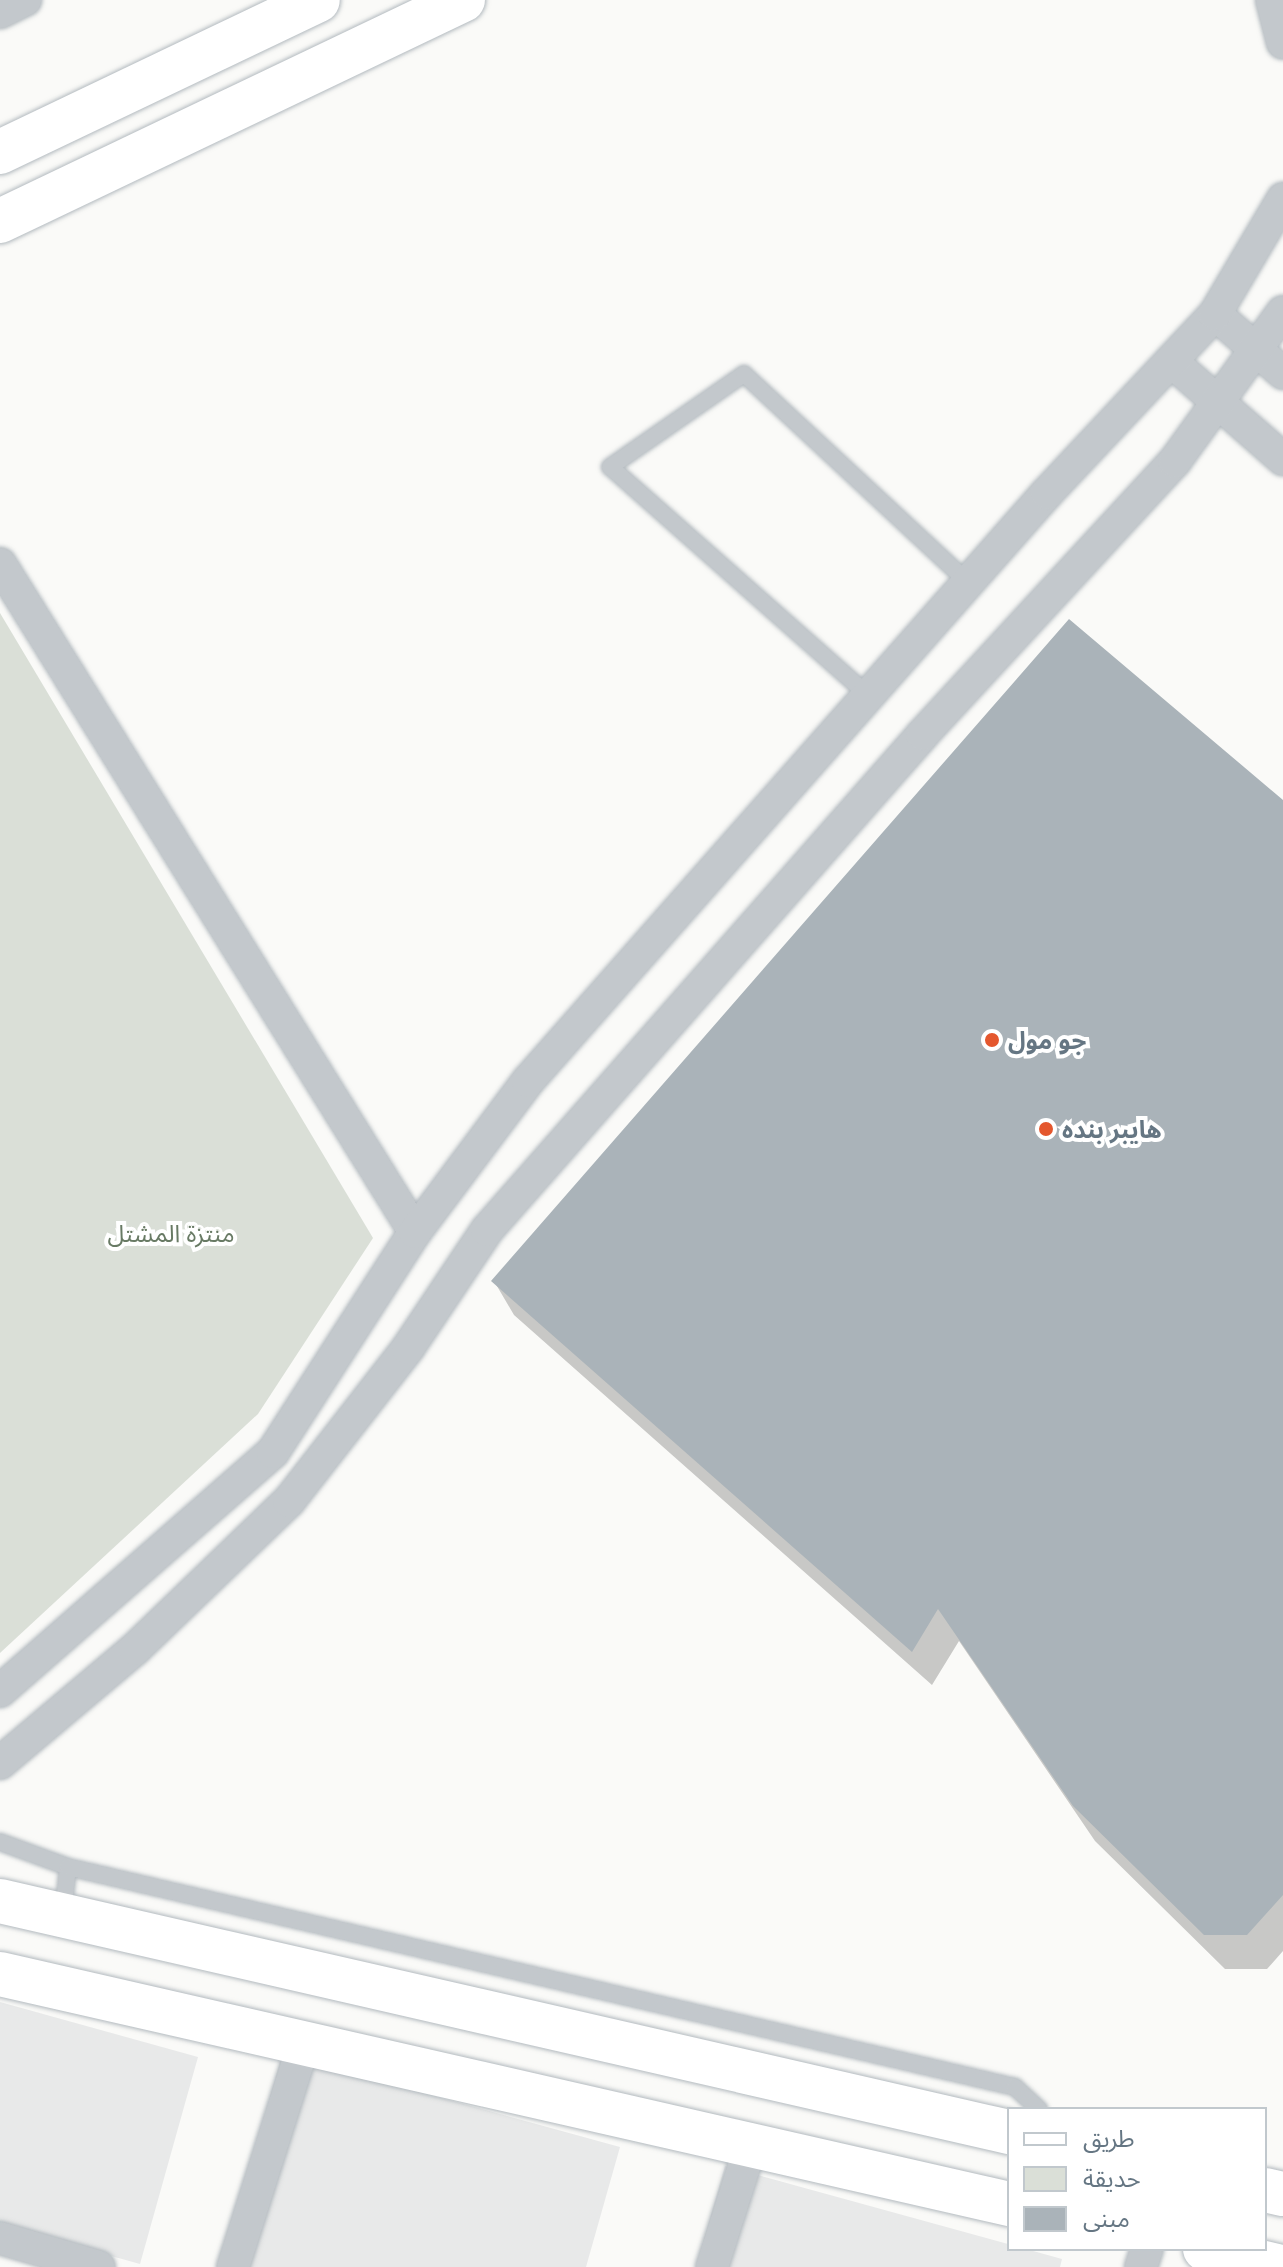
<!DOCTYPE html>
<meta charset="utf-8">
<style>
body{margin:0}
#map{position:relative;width:1283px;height:2267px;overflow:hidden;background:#fafaf8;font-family:"Noto Sans","Noto Sans Arabic",sans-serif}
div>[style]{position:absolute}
.built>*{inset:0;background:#e8e9e9}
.green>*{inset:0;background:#dadfd7}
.shadow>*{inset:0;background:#0003}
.building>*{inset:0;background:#aab3b9}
.roads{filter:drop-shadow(0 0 2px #b3babf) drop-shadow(0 0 2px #b3babf)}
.lane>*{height:16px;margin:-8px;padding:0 8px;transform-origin:8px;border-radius:8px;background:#c3c8cc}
.street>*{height:32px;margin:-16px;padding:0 16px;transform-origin:16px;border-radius:16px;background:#c3c8cc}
.secondary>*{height:44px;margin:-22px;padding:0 22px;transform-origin:22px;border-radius:22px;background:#fff}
.primary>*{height:44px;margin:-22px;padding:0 22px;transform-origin:22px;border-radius:22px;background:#fff}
.dots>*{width:22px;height:22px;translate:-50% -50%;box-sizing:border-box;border:4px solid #fff;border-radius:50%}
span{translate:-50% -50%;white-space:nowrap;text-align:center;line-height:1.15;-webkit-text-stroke:8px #fff;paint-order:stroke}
.poi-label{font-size:24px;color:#657683;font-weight:700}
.left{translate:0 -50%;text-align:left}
.park-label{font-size:24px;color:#687a64}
.legend{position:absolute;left:1007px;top:2107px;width:260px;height:144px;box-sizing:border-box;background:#fff;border:2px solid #c1c8cd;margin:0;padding:10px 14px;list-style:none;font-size:24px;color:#657683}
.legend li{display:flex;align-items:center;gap:16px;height:40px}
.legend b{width:40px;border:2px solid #c1c8cd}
</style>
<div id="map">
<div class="built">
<i style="clip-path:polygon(0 2002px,198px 2057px,140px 2264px,0 2225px)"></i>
<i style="clip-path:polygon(282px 2054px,620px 2147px,586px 2267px,246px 2267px,224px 2261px)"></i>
<i style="clip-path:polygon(725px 2166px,1062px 2259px,1060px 2267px,696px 2267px)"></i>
</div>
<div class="green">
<i style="clip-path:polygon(0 613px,373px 1238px,258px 1414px,0 1653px)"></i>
</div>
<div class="shadow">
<i style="clip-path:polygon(1283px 802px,1283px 1951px,1267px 1969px,1225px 1969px,1095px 1841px,959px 1641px,932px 1685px,514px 1315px,494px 1281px)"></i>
</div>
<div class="building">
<i style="clip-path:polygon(1069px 619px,1283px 800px,1283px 1895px,1247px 1935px,1204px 1935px,1073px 1806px,938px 1609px,912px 1652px,491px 1281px)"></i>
</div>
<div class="roads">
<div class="lane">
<i style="left:868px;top:695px;width:344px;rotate:-138.5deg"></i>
<i style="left:610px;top:467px;width:163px;rotate:-34.8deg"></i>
<i style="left:744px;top:374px;width:306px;rotate:42.9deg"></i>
<i style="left:0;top:1842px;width:72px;rotate:20.2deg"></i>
<i style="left:68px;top:1867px;width:47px;rotate:96.1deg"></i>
<i style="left:68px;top:1867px;width:972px;rotate:13.08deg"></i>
<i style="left:1015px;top:2087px;width:33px;rotate:43deg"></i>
</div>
<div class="street">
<i style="left:1272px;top:0;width:44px;rotate:75.7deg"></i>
<i style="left:0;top:12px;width:28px;rotate:-26deg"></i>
<i style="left:1215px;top:314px;width:90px;rotate:40.9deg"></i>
<i style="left:1171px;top:361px;width:149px;rotate:41.2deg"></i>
<i style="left:0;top:564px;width:786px;rotate:58.15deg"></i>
<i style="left:0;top:1691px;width:363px;rotate:-41.2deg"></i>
<i style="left:273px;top:1452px;width:262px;rotate:-57.2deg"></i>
<i style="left:415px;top:1232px;width:189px;rotate:-53.2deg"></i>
<i style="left:528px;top:1081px;width:784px;rotate:-48.57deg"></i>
<i style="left:1047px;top:493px;width:245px;rotate:-46.8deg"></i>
<i style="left:1215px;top:314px;width:134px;rotate:-59.4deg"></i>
<i style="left:0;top:1763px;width:177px;rotate:-40.2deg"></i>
<i style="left:135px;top:1649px;width:214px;rotate:-43.9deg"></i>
<i style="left:289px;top:1501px;width:194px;rotate:-52.1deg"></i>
<i style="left:408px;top:1348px;width:142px;rotate:-56.2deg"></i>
<i style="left:487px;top:1230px;width:660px;rotate:-48.68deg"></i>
<i style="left:923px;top:734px;width:372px;rotate:-47.3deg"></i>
<i style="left:1175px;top:461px;width:184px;rotate:-54.1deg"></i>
<i style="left:0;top:2238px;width:103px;rotate:16.3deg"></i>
<i style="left:233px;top:2267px;width:235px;rotate:-72.4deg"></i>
<i style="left:712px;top:2267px;width:128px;rotate:-72.3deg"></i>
<i style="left:1141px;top:2267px;width:19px;rotate:-72deg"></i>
</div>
<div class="secondary">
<i style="left:0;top:152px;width:352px;rotate:-25.5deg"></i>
<i style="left:0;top:221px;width:513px;rotate:-25.52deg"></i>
</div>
<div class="primary">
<i style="left:0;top:1901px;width:1035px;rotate:12.9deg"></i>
<i style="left:0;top:1974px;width:1035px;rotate:12.84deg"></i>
<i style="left:1265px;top:2190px;width:18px;rotate:13deg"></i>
<i style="left:1205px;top:2249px;width:78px;rotate:13.3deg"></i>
</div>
</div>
<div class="dots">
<i style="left:992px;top:1040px;background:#e4572e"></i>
<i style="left:1046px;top:1129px;background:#e4572e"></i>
</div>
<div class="poi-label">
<span class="left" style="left:1008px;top:1040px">جو مول</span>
<span class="left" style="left:1062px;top:1129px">هايبر بنده</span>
</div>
<div class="park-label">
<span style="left:171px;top:1233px">منتزة المشتل</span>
</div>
<ul class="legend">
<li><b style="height:10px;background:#fff"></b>طريق</li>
<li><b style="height:22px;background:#dadfd7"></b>حديقة</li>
<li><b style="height:22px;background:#aab3b9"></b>مبنى</li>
</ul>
</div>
